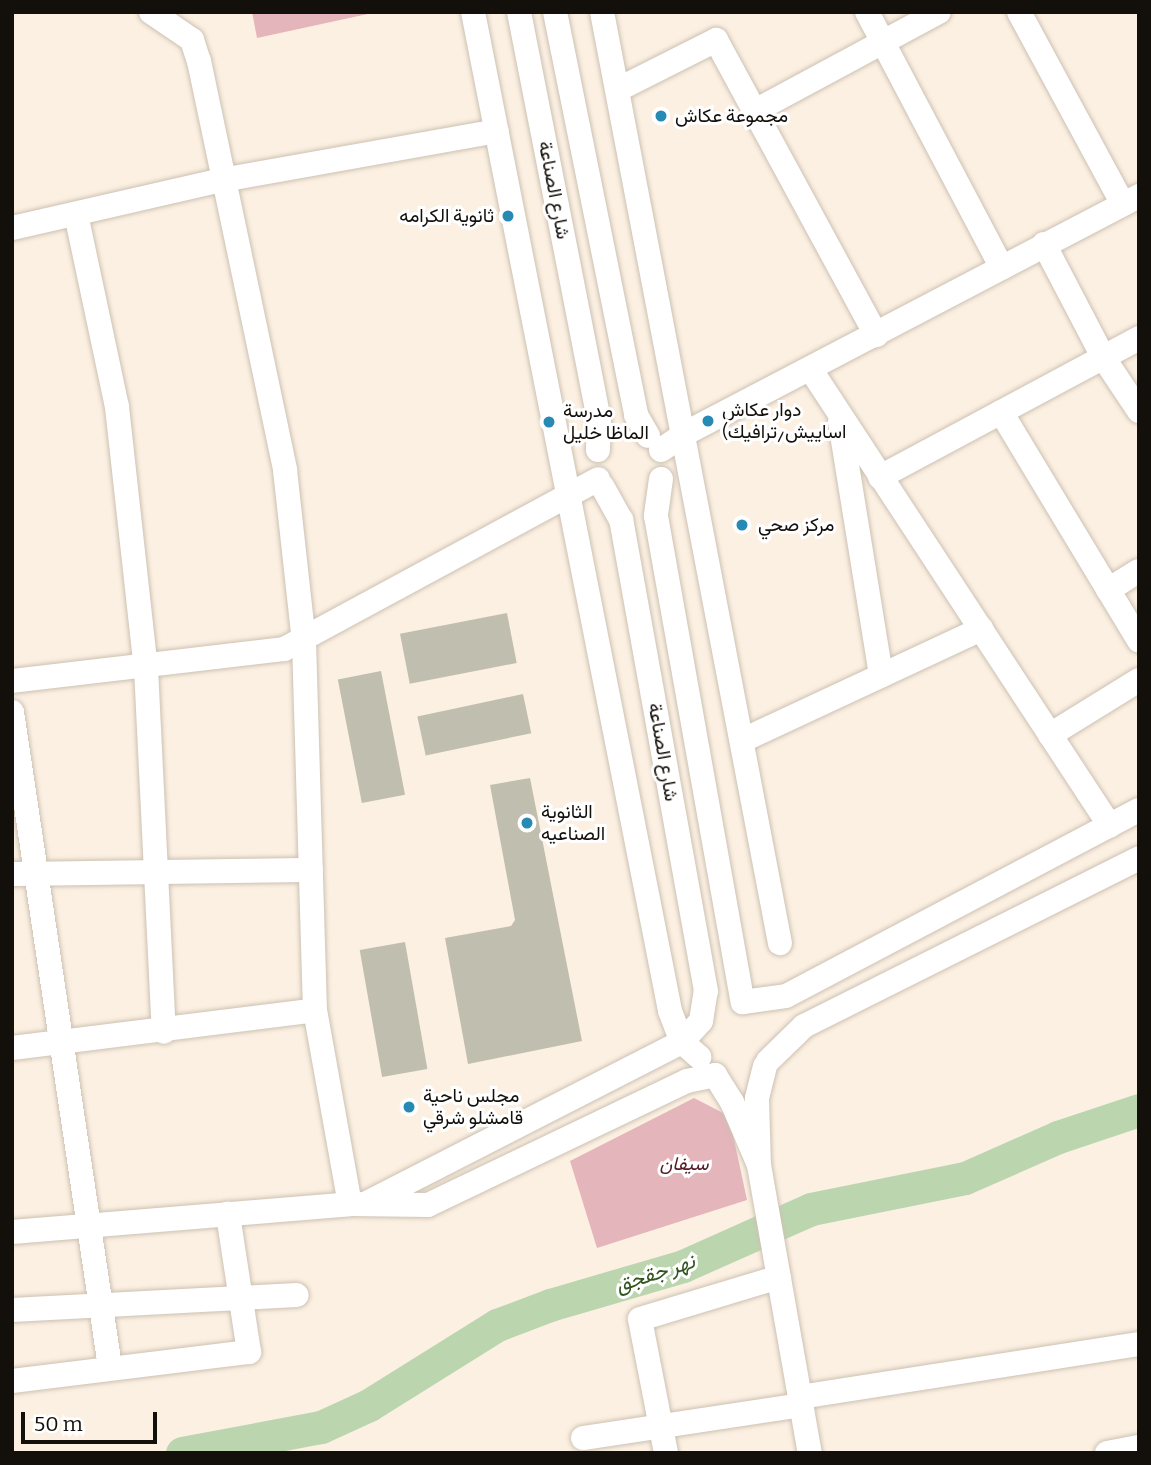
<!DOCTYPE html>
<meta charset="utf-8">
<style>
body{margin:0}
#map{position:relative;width:1151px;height:1465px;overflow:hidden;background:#fcf0e2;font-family:Bitter,Vazirmatn,serif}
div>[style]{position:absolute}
.green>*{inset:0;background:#e4b5bb}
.stream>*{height:5px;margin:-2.5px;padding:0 2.5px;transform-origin:2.5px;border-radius:2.5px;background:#bbd6af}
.river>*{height:33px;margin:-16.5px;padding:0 16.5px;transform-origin:16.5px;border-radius:16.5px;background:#bbd6af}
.building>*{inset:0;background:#c0bfaf;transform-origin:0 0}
.roads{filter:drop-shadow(0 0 2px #ccc1b3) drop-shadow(0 0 2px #ccc1b3)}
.minor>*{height:24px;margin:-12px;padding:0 12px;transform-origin:12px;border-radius:12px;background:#fff}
.dots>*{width:19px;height:19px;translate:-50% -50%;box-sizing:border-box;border:4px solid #fff;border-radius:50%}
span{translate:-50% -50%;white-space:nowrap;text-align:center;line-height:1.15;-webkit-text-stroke:6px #fff;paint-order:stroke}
.poi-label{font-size:19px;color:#130f0b}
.left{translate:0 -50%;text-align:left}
.right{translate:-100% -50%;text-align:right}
.street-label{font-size:19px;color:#130f0b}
.park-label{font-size:19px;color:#561927;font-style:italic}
.water-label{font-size:21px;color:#31541e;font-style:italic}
.frame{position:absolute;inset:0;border:14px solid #130f0b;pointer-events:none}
.scale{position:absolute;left:21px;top:1412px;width:136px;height:32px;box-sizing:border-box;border:4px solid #130f0b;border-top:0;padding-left:9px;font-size:21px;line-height:24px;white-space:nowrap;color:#130f0b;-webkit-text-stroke:5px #fff;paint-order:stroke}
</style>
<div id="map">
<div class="green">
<i style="clip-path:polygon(252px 12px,377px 12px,257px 38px)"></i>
<i style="clip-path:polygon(694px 1098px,729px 1116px,747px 1200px,597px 1248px,570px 1161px)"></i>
</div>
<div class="stream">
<i style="left:1137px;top:1110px;width:2px;rotate:-27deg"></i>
</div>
<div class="river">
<i style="left:182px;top:1453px;width:141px;rotate:-10.6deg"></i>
<i style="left:321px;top:1427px;width:53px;rotate:-24.6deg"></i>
<i style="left:369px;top:1405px;width:151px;rotate:-32deg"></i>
<i style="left:497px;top:1325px;width:57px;rotate:-20.7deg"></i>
<i style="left:550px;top:1305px;width:139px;rotate:-16.3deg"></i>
<i style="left:683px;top:1266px;width:140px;rotate:-24deg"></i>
<i style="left:811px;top:1209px;width:157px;rotate:-11.4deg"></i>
<i style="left:965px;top:1178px;width:102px;rotate:-23.8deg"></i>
<i style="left:1058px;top:1137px;width:85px;rotate:-18.4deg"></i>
</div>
<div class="building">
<i style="left:507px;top:613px;width:51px;height:109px;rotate:79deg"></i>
<i style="left:381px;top:671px;width:126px;height:44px;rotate:79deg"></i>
<i style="left:523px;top:694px;width:40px;height:108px;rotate:78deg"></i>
<i style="clip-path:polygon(530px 778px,582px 1041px,468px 1064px,445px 938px,511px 926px,515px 920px,490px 785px)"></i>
<i style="left:405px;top:942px;width:129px;height:46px;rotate:80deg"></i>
</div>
<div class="roads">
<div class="minor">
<i style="left:151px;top:12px;width:50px;rotate:34.3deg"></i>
<i style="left:192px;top:40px;width:22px;rotate:72deg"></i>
<i style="left:199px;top:61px;width:418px;rotate:78.1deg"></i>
<i style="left:285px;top:470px;width:172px;rotate:83.7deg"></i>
<i style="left:304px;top:641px;width:369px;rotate:88.3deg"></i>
<i style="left:315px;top:1010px;width:197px;rotate:79.8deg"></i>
<i style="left:473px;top:12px;width:1018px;rotate:78.84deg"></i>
<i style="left:670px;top:1011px;width:33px;rotate:69deg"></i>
<i style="left:682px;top:1042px;width:23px;rotate:41deg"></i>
<i style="left:519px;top:12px;width:415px;rotate:78.9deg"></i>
<i style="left:599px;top:419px;width:31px;rotate:92deg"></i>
<i style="left:555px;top:12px;width:411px;rotate:78.6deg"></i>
<i style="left:636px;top:415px;width:24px;rotate:60deg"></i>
<i style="left:602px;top:12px;width:948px;rotate:79.18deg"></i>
<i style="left:867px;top:12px;width:289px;rotate:62.2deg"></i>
<i style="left:1019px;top:12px;width:218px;rotate:61.6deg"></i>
<i style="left:619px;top:89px;width:109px;rotate:-26.8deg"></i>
<i style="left:716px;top:40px;width:336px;rotate:61.5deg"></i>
<i style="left:753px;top:112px;width:211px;rotate:-28.3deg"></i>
<i style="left:76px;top:214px;width:197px;rotate:78deg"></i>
<i style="left:117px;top:407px;width:263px;rotate:83.7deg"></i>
<i style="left:146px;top:668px;width:364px;rotate:87.2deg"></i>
<i style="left:12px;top:228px;width:215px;rotate:-12.9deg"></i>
<i style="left:222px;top:180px;width:279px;rotate:-10.1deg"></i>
<i style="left:1044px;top:244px;width:127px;rotate:62.4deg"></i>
<i style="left:1103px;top:357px;width:65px;rotate:56.3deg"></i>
<i style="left:811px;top:370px;width:545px;rotate:56.75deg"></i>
<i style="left:1001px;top:412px;width:267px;rotate:58.9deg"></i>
<i style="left:840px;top:422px;width:257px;rotate:80.8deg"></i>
<i style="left:661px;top:450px;width:30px;rotate:-34deg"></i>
<i style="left:686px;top:433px;width:511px;rotate:-27.62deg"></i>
<i style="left:880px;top:477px;width:294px;rotate:-28.2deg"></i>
<i style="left:661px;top:479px;width:37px;rotate:98deg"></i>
<i style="left:656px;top:516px;width:494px;rotate:79.9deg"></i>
<i style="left:743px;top:1002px;width:43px;rotate:-7.9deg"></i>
<i style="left:786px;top:996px;width:399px;rotate:-27.8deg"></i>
<i style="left:1108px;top:590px;width:36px;rotate:-32deg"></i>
<i style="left:12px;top:681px;width:274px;rotate:-6.7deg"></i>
<i style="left:284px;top:649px;width:357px;rotate:-28.4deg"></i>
<i style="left:12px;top:712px;width:662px;rotate:81.49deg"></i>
<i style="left:1050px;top:735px;width:105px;rotate:-31.7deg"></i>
<i style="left:743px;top:740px;width:263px;rotate:-25deg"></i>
<i style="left:12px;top:874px;width:299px;rotate:-0.8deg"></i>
<i style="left:12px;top:1048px;width:305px;rotate:-7.1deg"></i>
<i style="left:768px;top:1061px;width:50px;rotate:-44.2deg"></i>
<i style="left:804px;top:1026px;width:375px;rotate:-26.6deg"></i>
<i style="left:765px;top:1066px;width:34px;rotate:104deg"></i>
<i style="left:757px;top:1099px;width:66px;rotate:88.3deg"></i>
<i style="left:759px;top:1165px;width:292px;rotate:80deg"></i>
<i style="left:367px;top:1203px;width:354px;rotate:-27.1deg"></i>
<i style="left:682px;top:1042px;width:28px;rotate:-48deg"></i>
<i style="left:701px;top:1021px;width:30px;rotate:-81deg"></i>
<i style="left:706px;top:991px;width:479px;rotate:-100.2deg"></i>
<i style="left:621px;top:520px;width:38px;rotate:-119deg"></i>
<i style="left:12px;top:1232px;width:339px;rotate:-4.7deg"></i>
<i style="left:350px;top:1204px;width:78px;rotate:0.7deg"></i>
<i style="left:428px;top:1205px;width:287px;rotate:-25.6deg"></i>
<i style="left:687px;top:1081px;width:29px;rotate:-12deg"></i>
<i style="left:715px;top:1075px;width:32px;rotate:58deg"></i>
<i style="left:732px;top:1102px;width:69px;rotate:66.8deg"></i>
<i style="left:12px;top:1310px;width:285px;rotate:-3deg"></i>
<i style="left:12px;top:1381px;width:239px;rotate:-7deg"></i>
<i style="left:249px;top:1352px;width:140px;rotate:-98.7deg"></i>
<i style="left:800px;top:1397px;width:343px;rotate:-8.9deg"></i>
<i style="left:583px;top:1438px;width:220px;rotate:-8.6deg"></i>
<i style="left:666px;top:1453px;width:136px;rotate:-101deg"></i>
<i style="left:640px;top:1319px;width:145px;rotate:-16.8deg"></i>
<i style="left:1107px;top:1453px;width:33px;rotate:-11deg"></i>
</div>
</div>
<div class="dots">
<i style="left:661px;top:116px;background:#268ab4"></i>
<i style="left:508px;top:216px;background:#268ab4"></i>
<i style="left:708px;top:421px;background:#268ab4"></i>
<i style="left:549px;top:422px;background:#268ab4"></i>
<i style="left:742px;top:525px;background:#268ab4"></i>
<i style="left:527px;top:823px;background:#268ab4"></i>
<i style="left:409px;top:1107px;background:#268ab4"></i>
</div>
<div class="poi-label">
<span class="left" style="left:675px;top:116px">مجموعة عكاش</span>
<span class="right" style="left:494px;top:216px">ثانوية الكرامه</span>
<span class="left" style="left:722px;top:421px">دوار عكاش<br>(اساييش٫ترافيك</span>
<span class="left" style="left:563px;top:422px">مدرسة<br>الماظا خليل</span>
<span class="left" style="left:758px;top:525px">مركز صحي</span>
<span class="left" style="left:541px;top:823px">الثانوية<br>الصناعيه</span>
<span class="left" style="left:423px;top:1107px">مجلس ناحية<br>قامشلو شرقي</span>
</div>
<div class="street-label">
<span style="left:554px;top:190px;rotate:79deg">شارع الصناعة</span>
<span style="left:663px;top:752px;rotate:80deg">شارع الصناعة</span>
</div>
<div class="park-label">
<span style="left:684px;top:1164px">سيفان</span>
</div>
<div class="water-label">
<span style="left:655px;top:1273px;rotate:-18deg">نهر جقجق</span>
</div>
<div class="frame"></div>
<div class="scale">50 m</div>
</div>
